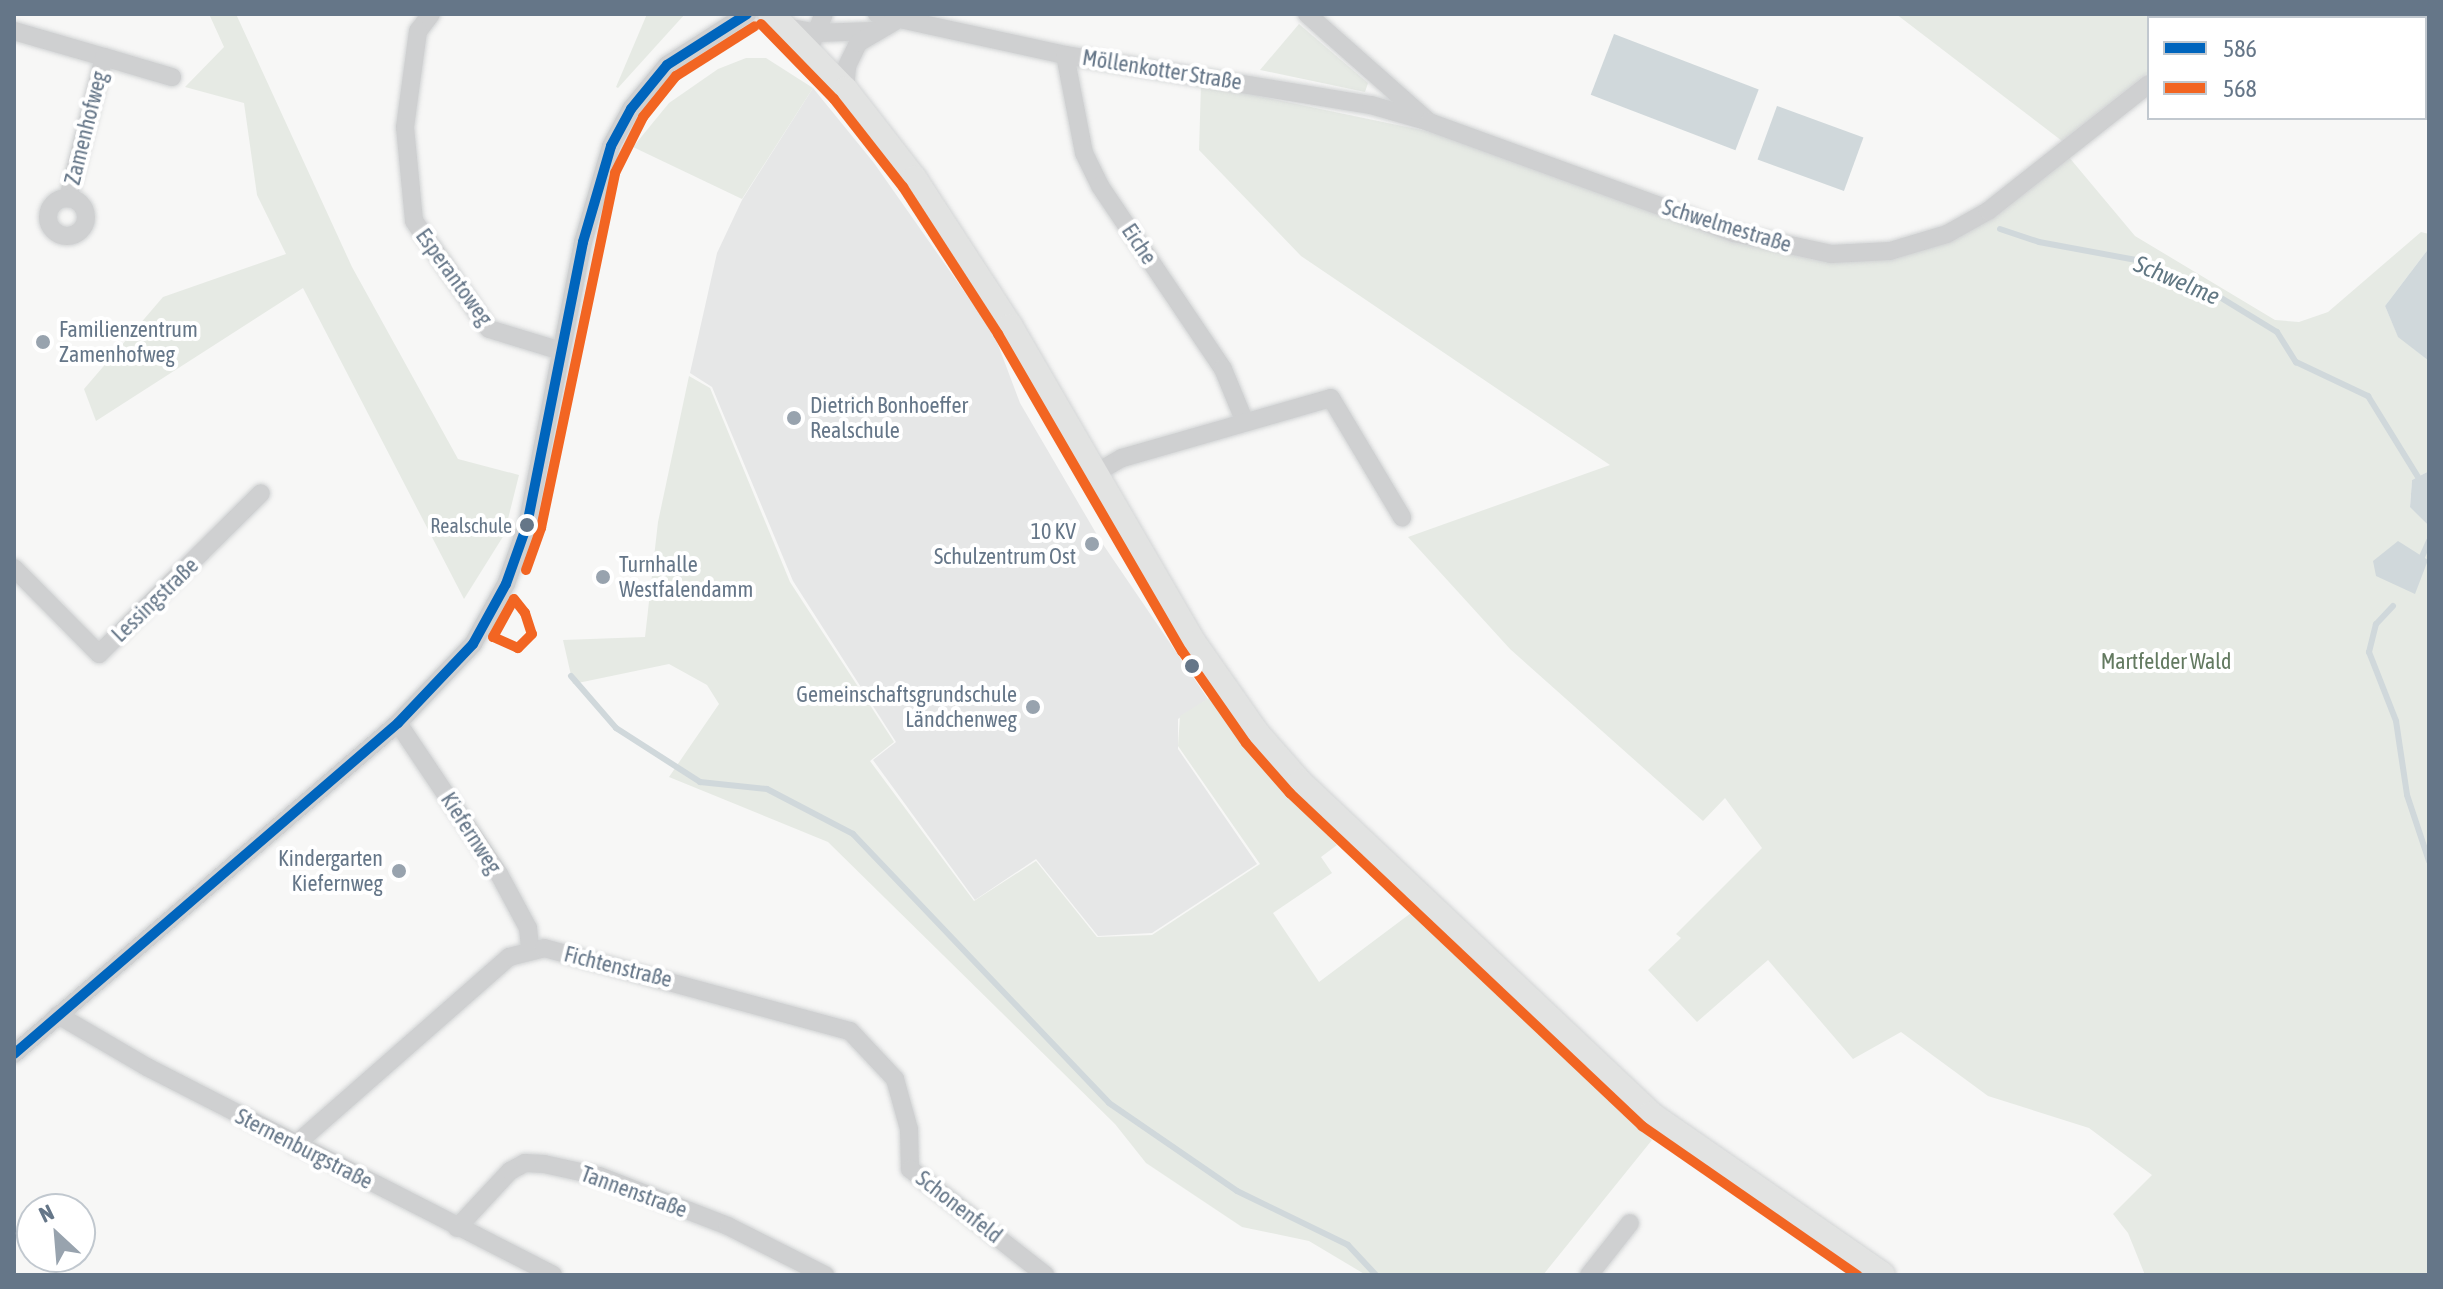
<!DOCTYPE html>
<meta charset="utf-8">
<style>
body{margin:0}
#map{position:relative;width:2443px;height:1289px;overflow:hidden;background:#f7f7f6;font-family:"Asap Condensed",sans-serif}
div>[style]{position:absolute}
.built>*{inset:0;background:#e6e7e7}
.green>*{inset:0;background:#e6eae4}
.water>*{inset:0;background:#d0d8db;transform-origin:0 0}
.stream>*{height:6px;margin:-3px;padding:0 3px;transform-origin:3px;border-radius:3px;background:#d0d8db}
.roads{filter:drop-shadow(0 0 2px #d2d4d5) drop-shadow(0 0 2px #d2d4d5)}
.street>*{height:18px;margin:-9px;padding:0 9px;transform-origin:9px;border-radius:9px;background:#cfd0d1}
.street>.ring{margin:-9px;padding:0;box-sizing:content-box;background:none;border:18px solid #cfd0d1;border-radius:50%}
.secondary>*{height:26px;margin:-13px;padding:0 13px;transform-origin:13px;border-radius:13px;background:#e2e3e2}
.bus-1>*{height:10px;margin:-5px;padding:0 5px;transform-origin:5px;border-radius:5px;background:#0065bd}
.bus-2>*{height:10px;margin:-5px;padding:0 5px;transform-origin:5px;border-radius:5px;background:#f26522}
.dots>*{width:22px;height:22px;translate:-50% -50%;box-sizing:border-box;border:4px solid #fff;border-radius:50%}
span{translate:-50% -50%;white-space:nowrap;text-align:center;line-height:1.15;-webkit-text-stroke:8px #fff;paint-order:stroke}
.bus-label{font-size:20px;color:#657688}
.right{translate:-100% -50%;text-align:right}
.street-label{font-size:22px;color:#657688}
.poi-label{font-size:22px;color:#657688}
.left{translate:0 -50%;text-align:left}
.park-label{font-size:22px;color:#637a60}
.water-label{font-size:24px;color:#617783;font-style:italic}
.frame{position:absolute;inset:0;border:16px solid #657688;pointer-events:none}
.legend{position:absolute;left:2147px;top:16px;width:280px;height:104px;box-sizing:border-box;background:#fff;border:2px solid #c1c8cf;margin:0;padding:10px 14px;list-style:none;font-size:24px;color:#657688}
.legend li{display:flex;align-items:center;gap:16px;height:40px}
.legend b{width:40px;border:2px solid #c1c8cf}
.north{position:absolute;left:16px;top:1193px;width:80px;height:80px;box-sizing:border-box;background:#fff;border:2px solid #c1c8cf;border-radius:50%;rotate:334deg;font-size:22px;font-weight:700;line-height:32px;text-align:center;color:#657688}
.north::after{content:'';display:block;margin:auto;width:28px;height:36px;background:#98a3ae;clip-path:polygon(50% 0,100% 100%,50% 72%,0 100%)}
</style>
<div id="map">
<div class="built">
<i style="clip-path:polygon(813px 88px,874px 163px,994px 334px,1020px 403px,1100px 540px,1208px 699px,1178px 719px,1178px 749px,1257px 864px,1152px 933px,1098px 936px,1036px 859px,975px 900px,873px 760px,896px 742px,793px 581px,712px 387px,690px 373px,717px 253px,742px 200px)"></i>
</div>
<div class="green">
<i style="clip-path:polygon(209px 14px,236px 14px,352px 267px,458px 459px,519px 475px,504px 535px,464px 599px,303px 288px,96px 421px,84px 389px,163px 297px,286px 254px,257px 195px,244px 103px,185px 87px,224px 47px)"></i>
<i style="clip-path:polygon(647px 14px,685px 14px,618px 88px,616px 87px)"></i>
<i style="clip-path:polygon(1896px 14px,2205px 14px,2149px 18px,2149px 72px,2062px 141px)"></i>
<i style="clip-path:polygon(1299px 24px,1368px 83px,1365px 92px,1260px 70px)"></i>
<i style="clip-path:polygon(746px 58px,766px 58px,813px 88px,742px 199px,633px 147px,669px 103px,718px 69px)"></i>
<i style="clip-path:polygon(1201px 84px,1431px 132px,1730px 238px,1814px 260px,1890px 258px,2068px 156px,2135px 236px,2275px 320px,2299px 322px,2328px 312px,2421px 232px,2429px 234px,2429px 248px,2385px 306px,2398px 336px,2429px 361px,2429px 471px,2412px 480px,2410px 506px,2429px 526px,2429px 1275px,2145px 1275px,2128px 1233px,2113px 1214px,2152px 1175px,2089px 1128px,1988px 1096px,1901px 1032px,1853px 1059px,1768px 960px,1697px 1022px,1648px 970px,1681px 938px,1676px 934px,1762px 848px,1725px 798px,1703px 821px,1510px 649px,1408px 537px,1610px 465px,1301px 256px,1199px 150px)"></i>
<i style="clip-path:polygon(689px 376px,710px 388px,790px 582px,894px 742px,870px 761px,974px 901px,1036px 861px,1097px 937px,1152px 935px,1260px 864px,1178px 746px,1180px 716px,1209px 698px,1284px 792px,1337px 845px,1321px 857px,1332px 873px,1273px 913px,1319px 982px,1411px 913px,1652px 1140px,1543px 1275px,1366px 1275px,1309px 1241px,1242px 1227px,1146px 1163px,1115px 1124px,828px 842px,669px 777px,719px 704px,707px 685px,669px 664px,573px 684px,563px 640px,645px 637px,658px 522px)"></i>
</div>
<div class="water">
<i style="left:1614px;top:34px;width:155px;height:65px;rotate:21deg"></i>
<i style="left:1777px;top:106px;width:92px;height:57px;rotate:20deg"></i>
<i style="clip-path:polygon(2429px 248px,2429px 361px,2398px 337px,2385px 306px)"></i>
<i style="clip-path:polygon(2429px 471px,2429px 526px,2410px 507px,2412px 480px)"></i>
<i style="clip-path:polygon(2398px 541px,2428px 560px,2415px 594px,2376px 576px,2373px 561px)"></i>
</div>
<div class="stream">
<i style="left:2000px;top:229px;width:41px;rotate:18.4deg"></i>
<i style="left:2039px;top:242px;width:99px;rotate:10.5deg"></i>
<i style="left:2136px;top:260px;width:36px;rotate:32deg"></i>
<i style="left:2166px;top:279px;width:55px;rotate:18.1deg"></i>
<i style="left:2218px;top:296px;width:69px;rotate:31.4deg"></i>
<i style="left:2277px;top:332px;width:36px;rotate:58deg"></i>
<i style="left:2296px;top:362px;width:80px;rotate:25.3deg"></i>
<i style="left:2368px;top:396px;width:95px;rotate:58.3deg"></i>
<i style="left:2421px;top:559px;width:20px;rotate:-66deg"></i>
<i style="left:2393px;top:606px;width:25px;rotate:133deg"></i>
<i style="left:2376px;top:624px;width:29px;rotate:104deg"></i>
<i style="left:2369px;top:652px;width:74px;rotate:68.6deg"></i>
<i style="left:2396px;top:721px;width:75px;rotate:81.5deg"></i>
<i style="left:2407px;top:795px;width:70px;rotate:71.6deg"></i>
<i style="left:571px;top:676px;width:69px;rotate:49.1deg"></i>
<i style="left:616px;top:728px;width:100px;rotate:32.7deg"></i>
<i style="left:700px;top:782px;width:67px;rotate:6deg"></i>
<i style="left:767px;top:789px;width:97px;rotate:27.6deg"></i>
<i style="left:853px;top:834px;width:371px;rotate:46.4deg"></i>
<i style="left:1109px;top:1103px;width:155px;rotate:34.5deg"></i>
<i style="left:1237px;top:1191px;width:123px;rotate:25.9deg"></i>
<i style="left:1348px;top:1245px;width:41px;rotate:47deg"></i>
</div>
<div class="roads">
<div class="street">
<i style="left:431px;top:14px;width:21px;rotate:127deg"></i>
<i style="left:418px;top:31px;width:97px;rotate:97.7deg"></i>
<i style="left:405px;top:127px;width:94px;rotate:84.5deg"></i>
<i style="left:414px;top:221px;width:131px;rotate:55.2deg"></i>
<i style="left:489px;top:329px;width:75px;rotate:17deg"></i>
<i style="left:877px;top:14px;width:192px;rotate:12.3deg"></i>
<i style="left:1065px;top:55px;width:310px;rotate:9.3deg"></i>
<i style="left:1371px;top:105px;width:57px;rotate:16.2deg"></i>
<i style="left:1307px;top:14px;width:163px;rotate:41.5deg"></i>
<i style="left:1429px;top:122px;width:325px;rotate:20deg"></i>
<i style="left:1734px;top:233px;width:99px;rotate:12.2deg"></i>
<i style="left:1831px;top:254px;width:59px;rotate:-2.9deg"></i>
<i style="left:1890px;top:251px;width:59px;rotate:-16.6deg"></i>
<i style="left:1947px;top:234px;width:47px;rotate:-29.3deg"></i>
<i style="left:1988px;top:211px;width:205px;rotate:-38.3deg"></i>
<i style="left:2212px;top:18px;width:5px;rotate:-53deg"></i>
<i style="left:786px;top:27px;width:31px;rotate:11deg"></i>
<i style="left:816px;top:33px;width:57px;rotate:-2deg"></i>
<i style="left:14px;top:31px;width:94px;rotate:16.1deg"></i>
<i style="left:104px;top:57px;width:146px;rotate:104.3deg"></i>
<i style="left:812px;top:42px;width:30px;rotate:-67deg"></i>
<i style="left:1065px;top:55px;width:100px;rotate:79deg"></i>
<i style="left:1084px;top:153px;width:37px;rotate:64deg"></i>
<i style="left:1100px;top:186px;width:220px;rotate:56.1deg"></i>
<i style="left:1223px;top:369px;width:55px;rotate:67.6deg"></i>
<i style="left:104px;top:57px;width:71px;rotate:16.4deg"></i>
<i style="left:845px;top:90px;width:24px;rotate:-85deg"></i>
<i style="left:847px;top:66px;width:25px;rotate:-64deg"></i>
<i style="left:858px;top:43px;width:42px;rotate:-30.3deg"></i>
<i class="ring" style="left:48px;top:198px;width:20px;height:20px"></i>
<i style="left:1094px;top:474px;width:32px;rotate:-30deg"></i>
<i style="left:1122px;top:458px;width:217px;rotate:-16deg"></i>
<i style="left:1331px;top:398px;width:139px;rotate:59.2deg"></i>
<i style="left:14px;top:568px;width:121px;rotate:45.3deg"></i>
<i style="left:99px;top:654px;width:228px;rotate:-44.8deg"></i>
<i style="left:398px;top:723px;width:182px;rotate:56.2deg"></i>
<i style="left:499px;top:874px;width:61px;rotate:61.8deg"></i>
<i style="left:528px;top:928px;width:20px;rotate:84deg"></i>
<i style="left:58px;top:1015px;width:103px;rotate:30.3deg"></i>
<i style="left:147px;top:1067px;width:456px;rotate:27.1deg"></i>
<i style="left:14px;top:1054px;width:507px;rotate:-40.76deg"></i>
<i style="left:398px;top:723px;width:109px;rotate:-46.5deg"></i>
<i style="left:473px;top:644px;width:68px;rotate:-61.2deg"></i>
<i style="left:506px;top:584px;width:63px;rotate:-70.4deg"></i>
<i style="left:527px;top:525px;width:288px;rotate:-78.8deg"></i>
<i style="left:583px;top:242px;width:100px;rotate:-73.7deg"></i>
<i style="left:611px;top:146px;width:42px;rotate:-61.6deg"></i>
<i style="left:631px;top:109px;width:57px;rotate:-50.7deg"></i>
<i style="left:667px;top:65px;width:95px;rotate:-32.5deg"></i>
<i style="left:295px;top:1145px;width:285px;rotate:-41.3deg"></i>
<i style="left:509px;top:957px;width:36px;rotate:-14deg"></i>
<i style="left:544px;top:948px;width:317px;rotate:15.2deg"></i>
<i style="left:850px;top:1031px;width:66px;rotate:46.8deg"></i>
<i style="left:895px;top:1079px;width:52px;rotate:74.4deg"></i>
<i style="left:909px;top:1129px;width:40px;rotate:88.6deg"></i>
<i style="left:910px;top:1169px;width:172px;rotate:38.1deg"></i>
<i style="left:457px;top:1228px;width:78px;rotate:-47.1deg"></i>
<i style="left:510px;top:1171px;width:17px;rotate:-28deg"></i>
<i style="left:525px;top:1163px;width:19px;rotate:3deg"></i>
<i style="left:544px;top:1164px;width:56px;rotate:12.3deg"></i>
<i style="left:599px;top:1176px;width:138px;rotate:21.2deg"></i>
<i style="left:728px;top:1226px;width:109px;rotate:26.8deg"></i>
<i style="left:1589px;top:1275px;width:66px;rotate:-51.7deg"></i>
</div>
<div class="secondary">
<i style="left:771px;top:14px;width:106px;rotate:45.8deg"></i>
<i style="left:845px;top:90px;width:113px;rotate:52.2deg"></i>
<i style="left:914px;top:179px;width:176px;rotate:57deg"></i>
<i style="left:1010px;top:327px;width:367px;rotate:59.9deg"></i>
<i style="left:1194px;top:644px;width:110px;rotate:55deg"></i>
<i style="left:1257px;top:734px;width:65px;rotate:48.7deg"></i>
<i style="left:1300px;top:783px;width:483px;rotate:43.4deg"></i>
<i style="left:1651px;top:1115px;width:281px;rotate:34.7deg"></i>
</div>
</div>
<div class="bus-1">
<i style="left:14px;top:1054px;width:507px;rotate:-40.76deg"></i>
<i style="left:398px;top:723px;width:109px;rotate:-46.5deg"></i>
<i style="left:473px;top:644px;width:68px;rotate:-61.2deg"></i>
<i style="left:506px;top:584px;width:63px;rotate:-70.4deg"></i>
<i style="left:527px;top:525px;width:288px;rotate:-78.8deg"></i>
<i style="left:583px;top:242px;width:100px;rotate:-73.7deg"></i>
<i style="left:611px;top:146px;width:42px;rotate:-61.6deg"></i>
<i style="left:631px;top:109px;width:57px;rotate:-50.7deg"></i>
<i style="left:667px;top:65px;width:95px;rotate:-32.5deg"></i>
</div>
<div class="bus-2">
<i style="left:761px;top:24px;width:105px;rotate:45.8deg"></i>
<i style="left:834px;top:99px;width:112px;rotate:51.9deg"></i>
<i style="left:903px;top:187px;width:175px;rotate:57.1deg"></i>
<i style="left:998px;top:334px;width:367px;rotate:59.9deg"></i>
<i style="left:1182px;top:651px;width:112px;rotate:55.2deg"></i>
<i style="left:1246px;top:743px;width:67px;rotate:48.7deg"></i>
<i style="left:1290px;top:793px;width:485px;rotate:43.4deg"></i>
<i style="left:1642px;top:1126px;width:262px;rotate:34.7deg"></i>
<i style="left:526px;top:570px;width:45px;rotate:-70.3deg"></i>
<i style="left:541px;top:528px;width:363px;rotate:-78.2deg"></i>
<i style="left:615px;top:173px;width:63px;rotate:-63.4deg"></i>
<i style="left:643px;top:117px;width:53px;rotate:-51.2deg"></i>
<i style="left:676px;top:76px;width:93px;rotate:-32.3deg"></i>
<i style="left:514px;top:599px;width:18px;rotate:52deg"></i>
<i style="left:525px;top:613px;width:22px;rotate:72deg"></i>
<i style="left:532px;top:634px;width:20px;rotate:135deg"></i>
<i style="left:518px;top:648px;width:27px;rotate:-156deg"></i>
<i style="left:493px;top:637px;width:43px;rotate:-61.1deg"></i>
</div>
<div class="dots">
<i style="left:43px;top:342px;background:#98a3ae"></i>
<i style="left:794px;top:418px;background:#98a3ae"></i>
<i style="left:527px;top:525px;background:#657688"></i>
<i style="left:1092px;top:544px;background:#98a3ae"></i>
<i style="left:603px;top:577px;background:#98a3ae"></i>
<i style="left:1192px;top:666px;background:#657688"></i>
<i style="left:1033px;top:707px;background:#98a3ae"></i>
<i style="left:399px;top:871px;background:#98a3ae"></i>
</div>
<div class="bus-label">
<span class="right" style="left:512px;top:525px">Realschule</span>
</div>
<div class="street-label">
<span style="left:1162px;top:70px;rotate:9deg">Möllenkotter Straße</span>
<span style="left:86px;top:128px;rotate:-76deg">Zamenhofweg</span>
<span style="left:1727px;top:226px;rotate:17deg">Schwelmestraße</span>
<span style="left:1139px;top:244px;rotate:56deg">Eiche</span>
<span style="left:454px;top:277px;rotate:54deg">Esperantoweg</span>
<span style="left:155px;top:600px;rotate:-44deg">Lessingstraße</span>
<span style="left:471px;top:833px;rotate:57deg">Kiefernweg</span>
<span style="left:618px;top:967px;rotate:14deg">Fichtenstraße</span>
<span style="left:304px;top:1149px;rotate:27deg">Sternenburgstraße</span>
<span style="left:634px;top:1192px;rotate:20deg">Tannenstraße</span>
<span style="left:959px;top:1207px;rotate:38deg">Schonenfeld</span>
</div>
<div class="poi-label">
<span class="left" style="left:59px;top:342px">Familienzentrum<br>Zamenhofweg</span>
<span class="left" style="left:810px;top:418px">Dietrich Bonhoeffer<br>Realschule</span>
<span class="right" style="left:1076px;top:544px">10 KV<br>Schulzentrum Ost</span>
<span class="left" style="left:619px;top:577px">Turnhalle<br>Westfalendamm</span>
<span class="right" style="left:1017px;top:707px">Gemeinschaftsgrundschule<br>Ländchenweg</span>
<span class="right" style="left:383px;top:871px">Kindergarten<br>Kiefernweg</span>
</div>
<div class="park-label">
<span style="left:2166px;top:662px">Martfelder Wald</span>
</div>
<div class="water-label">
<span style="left:2177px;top:280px;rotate:23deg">Schwelme</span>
</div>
<div class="frame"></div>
<ul class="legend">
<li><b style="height:10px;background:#0065bd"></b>586</li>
<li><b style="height:10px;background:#f26522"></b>568</li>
</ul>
<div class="north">N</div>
</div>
